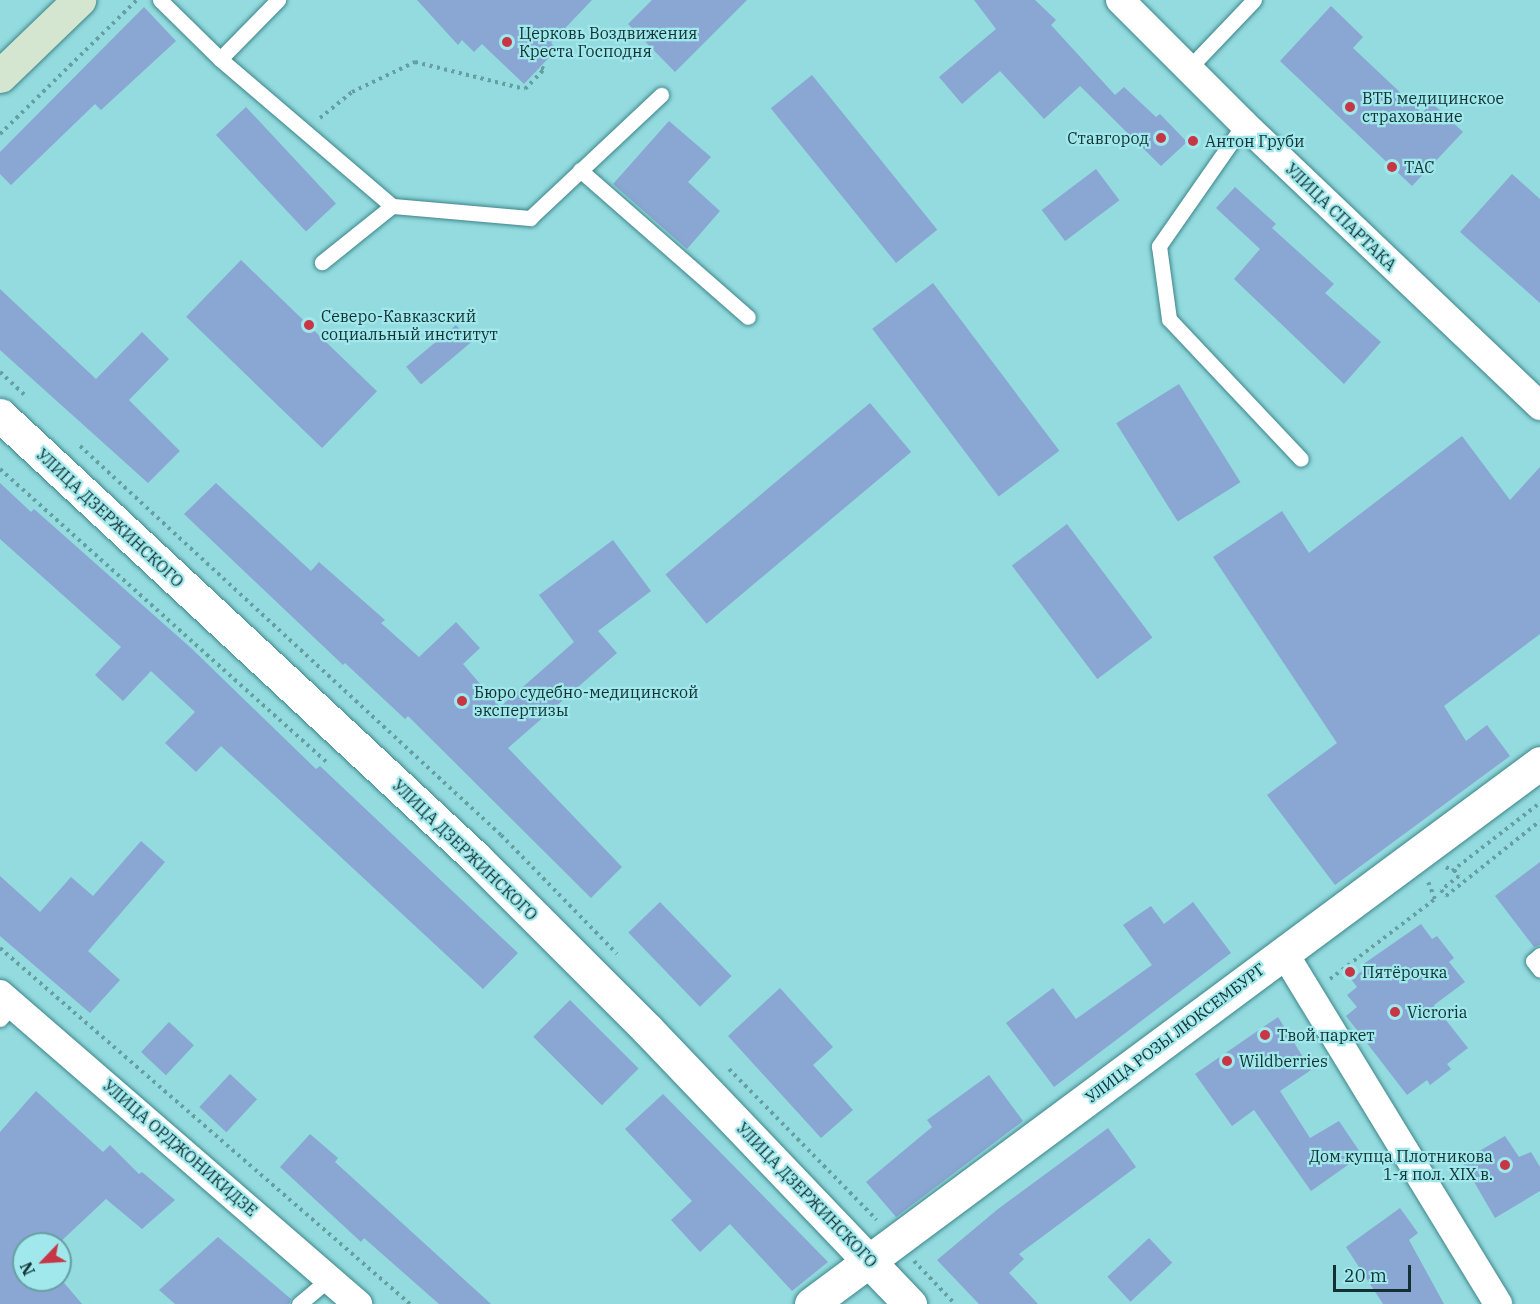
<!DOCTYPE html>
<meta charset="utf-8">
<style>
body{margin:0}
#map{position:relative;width:1540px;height:1304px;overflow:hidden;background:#93dbdf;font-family:"IBM Plex Serif",serif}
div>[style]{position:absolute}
.building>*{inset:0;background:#8aa6d2;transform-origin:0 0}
.path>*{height:4px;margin-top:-2px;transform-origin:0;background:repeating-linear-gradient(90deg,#659fa1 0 3px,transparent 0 7.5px)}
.roads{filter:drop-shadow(0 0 2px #3e8589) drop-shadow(0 0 2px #3e8589)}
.service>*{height:15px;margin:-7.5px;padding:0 7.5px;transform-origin:7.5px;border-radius:7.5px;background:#fff}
.minor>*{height:28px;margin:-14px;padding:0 14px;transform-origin:14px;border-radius:14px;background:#fff}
.tertiary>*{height:33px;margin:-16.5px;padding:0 16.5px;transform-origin:16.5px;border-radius:16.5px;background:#fff}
.secondary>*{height:33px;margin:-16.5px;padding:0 16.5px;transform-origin:16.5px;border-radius:16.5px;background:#d4e6d0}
.dots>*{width:16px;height:16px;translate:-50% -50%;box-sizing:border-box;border:3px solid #a0e8ec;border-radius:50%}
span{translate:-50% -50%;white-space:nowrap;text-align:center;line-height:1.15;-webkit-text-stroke:4.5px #a0e8ec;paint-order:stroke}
.poi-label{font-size:16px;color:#133132}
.left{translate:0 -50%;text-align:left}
.right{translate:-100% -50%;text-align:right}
.street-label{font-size:16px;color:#133132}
.north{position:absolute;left:12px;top:1232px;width:60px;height:60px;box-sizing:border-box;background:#a0e8ec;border:2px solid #689fa2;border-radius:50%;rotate:245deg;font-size:16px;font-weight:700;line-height:24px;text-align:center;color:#133132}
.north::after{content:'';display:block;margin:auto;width:21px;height:27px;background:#c73645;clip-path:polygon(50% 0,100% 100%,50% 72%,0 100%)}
.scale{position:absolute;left:1333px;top:1265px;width:78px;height:27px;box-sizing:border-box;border:3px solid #133132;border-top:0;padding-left:8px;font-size:18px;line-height:21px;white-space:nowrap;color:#133132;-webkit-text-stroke:4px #a0e8ec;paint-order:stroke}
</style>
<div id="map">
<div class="building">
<i style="clip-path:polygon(417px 0,592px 0,551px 43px,557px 49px,524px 84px,482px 44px,474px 52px,462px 40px,458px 45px)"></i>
<i style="clip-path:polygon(652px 0,747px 0,675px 72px,628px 24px)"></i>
<i style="clip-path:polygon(974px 0,1035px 0,1056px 20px,1051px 25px,1115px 95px,1124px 87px,1156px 117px,1160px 114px,1187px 142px,1161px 166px,1080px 86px,1044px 119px,1000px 71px,962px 104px,939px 77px,996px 29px)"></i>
<i style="clip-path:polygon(1331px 6px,1363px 37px,1353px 48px,1422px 113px,1432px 103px,1463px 132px,1412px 186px,1280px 61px)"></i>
<i style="clip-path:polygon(144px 7px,176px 41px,101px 110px,95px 104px,11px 185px,0 174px,0 152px)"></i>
<i style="left:812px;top:75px;width:199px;height:53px;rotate:51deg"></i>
<i style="left:246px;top:107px;width:132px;height:41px;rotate:47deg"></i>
<i style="clip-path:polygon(669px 121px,711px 157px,688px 182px,720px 211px,687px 249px,613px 184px)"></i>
<i style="left:1096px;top:169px;width:39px;height:68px;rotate:53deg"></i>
<i style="clip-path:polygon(1512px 174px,1540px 199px,1540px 303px,1460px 232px)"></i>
<i style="clip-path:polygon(1235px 187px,1276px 224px,1272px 228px,1334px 284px,1325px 293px,1381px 342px,1344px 384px,1234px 279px,1260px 249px,1216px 208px)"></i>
<i style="left:241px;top:260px;width:189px;height:79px;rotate:44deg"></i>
<i style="left:933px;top:283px;width:210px;height:76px;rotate:53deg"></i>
<i style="clip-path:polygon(0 289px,96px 379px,142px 332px,169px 359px,129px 400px,180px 451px,148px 483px,0 350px)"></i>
<i style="left:456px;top:325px;width:23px;height:65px;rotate:50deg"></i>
<i style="left:1179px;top:384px;width:116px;height:74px;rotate:58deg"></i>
<i style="left:870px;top:403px;width:64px;height:267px;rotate:50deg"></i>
<i style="clip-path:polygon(1462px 436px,1510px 500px,1540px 467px,1540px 634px,1444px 706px,1466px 741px,1487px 725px,1510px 756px,1335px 885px,1267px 795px,1337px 743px,1213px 557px,1282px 511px,1309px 553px)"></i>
<i style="clip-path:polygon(0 483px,31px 512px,34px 509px,191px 648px,316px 769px,320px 766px,518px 953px,483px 989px,221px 746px,196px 772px,165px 743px,195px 712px,151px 671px,123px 701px,95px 675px,121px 647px,0 539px)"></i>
<i style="clip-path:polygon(216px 483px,311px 571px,319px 562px,385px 620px,381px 623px,419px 657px,456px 622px,480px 648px,463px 664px,500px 707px,574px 642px,539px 595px,613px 540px,651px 591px,598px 631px,617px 653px,508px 748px,622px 867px,591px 898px,408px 716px,405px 719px,345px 663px,343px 665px,184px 514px)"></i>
<i style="left:1067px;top:524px;width:142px;height:69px;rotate:53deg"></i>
<i style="clip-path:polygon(141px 841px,165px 862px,88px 951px,120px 980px,90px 1013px,0 936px,0 876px,40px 912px,71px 877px,93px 896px)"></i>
<i style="clip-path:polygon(1540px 862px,1540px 945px,1534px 947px,1495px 896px)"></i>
<i style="left:660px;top:902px;width:103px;height:44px;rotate:46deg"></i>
<i style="clip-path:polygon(1193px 902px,1231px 953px,1054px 1087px,1006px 1023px,1053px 988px,1076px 1019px,1152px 965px,1123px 925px,1151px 906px,1164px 924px)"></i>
<i style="clip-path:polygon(1421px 924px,1432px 939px,1437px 936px,1454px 958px,1449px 962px,1465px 982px,1434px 1005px,1468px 1048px,1447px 1064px,1451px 1069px,1430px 1085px,1427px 1080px,1407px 1095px,1346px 1016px,1357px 1007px,1347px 995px,1357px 987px,1351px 979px,1365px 969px,1362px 965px)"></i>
<i style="clip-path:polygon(780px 988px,833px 1047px,813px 1065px,853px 1110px,821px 1138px,728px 1036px)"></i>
<i style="left:570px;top:1000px;width:97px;height:52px;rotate:45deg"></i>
<i style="clip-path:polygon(1278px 1017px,1311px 1070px,1280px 1091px,1310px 1138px,1339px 1121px,1362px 1155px,1311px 1191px,1254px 1110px,1232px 1126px,1195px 1074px)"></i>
<i style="left:169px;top:1022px;width:34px;height:41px;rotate:43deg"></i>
<i style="left:230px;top:1074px;width:37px;height:45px;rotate:43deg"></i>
<i style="clip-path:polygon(989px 1075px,1023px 1121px,896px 1217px,866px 1182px,932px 1127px,927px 1120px)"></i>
<i style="clip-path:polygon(36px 1091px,103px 1152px,110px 1145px,139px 1174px,142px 1172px,175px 1200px,142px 1229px,106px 1199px,58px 1244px,24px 1244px,24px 1280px,60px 1278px,82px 1304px,0 1304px,0 1132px)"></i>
<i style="clip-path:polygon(663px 1094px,828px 1262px,792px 1291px,730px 1224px,700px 1252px,671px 1220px,692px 1201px,625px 1129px)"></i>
<i style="clip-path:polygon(1108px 1128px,1136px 1167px,1019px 1254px,1024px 1259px,1009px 1273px,1038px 1304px,979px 1304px,937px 1260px,998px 1209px)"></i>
<i style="clip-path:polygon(310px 1134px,338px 1158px,335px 1162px,491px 1304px,439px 1304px,364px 1238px,361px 1242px,280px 1167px)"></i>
<i style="clip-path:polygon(1505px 1136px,1519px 1157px,1531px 1152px,1540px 1167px,1540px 1191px,1495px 1218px,1462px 1161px)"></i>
<i style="clip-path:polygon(1400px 1208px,1418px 1233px,1409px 1240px,1444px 1304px,1383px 1304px,1346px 1247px)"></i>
<i style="clip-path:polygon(218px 1237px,291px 1299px,289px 1304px,175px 1304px,159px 1290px)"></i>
<i style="left:1149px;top:1238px;width:34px;height:57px;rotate:47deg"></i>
</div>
<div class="path">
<i style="left:320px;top:118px;width:41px;rotate:-39.1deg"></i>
<i style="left:352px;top:92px;width:70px;rotate:-25.5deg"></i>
<i style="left:415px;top:62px;width:113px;rotate:13.8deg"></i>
<i style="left:525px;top:89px;width:28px;rotate:-46deg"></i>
<i style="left:544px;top:69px;width:4px;rotate:-146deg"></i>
<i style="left:0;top:134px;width:192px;rotate:-44.4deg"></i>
<i style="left:0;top:372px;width:33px;rotate:43deg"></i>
<i style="left:80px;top:446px;width:573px;rotate:42.74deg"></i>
<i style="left:501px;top:835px;width:166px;rotate:45.7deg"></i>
<i style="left:0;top:469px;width:438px;rotate:41.9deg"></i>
<i style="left:1446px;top:867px;width:7px;rotate:34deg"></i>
<i style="left:1452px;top:871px;width:108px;rotate:-37.8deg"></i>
<i style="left:1454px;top:870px;width:8px;rotate:50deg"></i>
<i style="left:1459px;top:876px;width:23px;rotate:142deg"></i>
<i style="left:1441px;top:890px;width:8px;rotate:50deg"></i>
<i style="left:1446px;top:896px;width:120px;rotate:-38.6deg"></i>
<i style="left:0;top:948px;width:543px;rotate:40.97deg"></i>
<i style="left:1330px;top:979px;width:132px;rotate:-37.3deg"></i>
<i style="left:1435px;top:899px;width:18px;rotate:-112deg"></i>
<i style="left:729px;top:1069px;width:211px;rotate:45.6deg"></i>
<i style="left:914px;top:1261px;width:59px;rotate:46.4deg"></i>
</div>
<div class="roads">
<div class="service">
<i style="left:160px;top:0;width:84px;rotate:44.5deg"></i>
<i style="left:220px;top:59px;width:226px;rotate:40.5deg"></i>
<i style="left:392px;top:206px;width:90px;rotate:141.3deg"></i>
<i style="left:220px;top:59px;width:83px;rotate:-45.5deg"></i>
<i style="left:1189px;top:68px;width:94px;rotate:-46.3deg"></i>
<i style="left:1244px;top:124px;width:149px;rotate:124.9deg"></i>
<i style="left:1159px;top:246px;width:74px;rotate:82.2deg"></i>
<i style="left:1169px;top:319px;width:192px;rotate:46.7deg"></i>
<i style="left:580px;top:170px;width:223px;rotate:41.2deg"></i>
<i style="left:392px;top:206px;width:139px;rotate:5deg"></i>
<i style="left:530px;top:218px;width:180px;rotate:-43.2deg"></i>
<i style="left:1540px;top:955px;width:9px;rotate:139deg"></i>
<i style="left:1533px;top:961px;width:11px;rotate:52deg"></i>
<i style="left:0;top:1019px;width:18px;rotate:-49deg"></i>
<i style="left:299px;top:1304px;width:39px;rotate:-40deg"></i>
</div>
<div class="minor">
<i style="left:1120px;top:0;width:175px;rotate:45deg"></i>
<i style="left:1244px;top:124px;width:409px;rotate:43.6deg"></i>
<i style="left:1284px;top:953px;width:411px;rotate:58.6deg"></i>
<i style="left:0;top:994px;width:474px;rotate:40.9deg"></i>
</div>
<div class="tertiary">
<i style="left:0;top:415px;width:650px;rotate:42.94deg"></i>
<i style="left:476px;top:858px;width:242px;rotate:45deg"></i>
<i style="left:647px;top:1029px;width:381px;rotate:46.3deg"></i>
<i style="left:811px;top:1304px;width:908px;rotate:-36.58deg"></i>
</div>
<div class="secondary">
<i style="left:0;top:76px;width:110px;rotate:-43.9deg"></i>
</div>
</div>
<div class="dots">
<i style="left:507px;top:42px;background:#c73645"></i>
<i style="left:1350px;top:107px;background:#c73645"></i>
<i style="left:1161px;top:138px;background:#c73645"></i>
<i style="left:1193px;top:141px;background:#c73645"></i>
<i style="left:1392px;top:167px;background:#c73645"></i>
<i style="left:309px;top:325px;background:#c73645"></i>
<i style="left:462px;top:701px;background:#c73645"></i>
<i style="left:1350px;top:972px;background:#c73645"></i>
<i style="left:1395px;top:1012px;background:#c73645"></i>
<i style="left:1265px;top:1035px;background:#c73645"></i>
<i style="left:1227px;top:1061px;background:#c73645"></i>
<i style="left:1505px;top:1165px;background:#c73645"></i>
</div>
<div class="poi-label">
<span class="left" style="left:519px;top:42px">Церковь Воздвижения<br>Креста Господня</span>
<span class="left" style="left:1362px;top:107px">ВТБ медицинское<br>страхование</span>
<span class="right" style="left:1149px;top:138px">Ставгород</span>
<span class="left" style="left:1205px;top:141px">Антон Груби</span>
<span class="left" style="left:1404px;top:167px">ТАС</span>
<span class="left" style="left:321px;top:325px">Северо-Кавказский<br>социальный институт</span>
<span class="left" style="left:474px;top:701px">Бюро судебно-медицинской<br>экспертизы</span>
<span class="left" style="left:1362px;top:972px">Пятёрочка</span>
<span class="left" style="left:1407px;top:1012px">Vicroria</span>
<span class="left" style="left:1277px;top:1035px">Твой паркет</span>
<span class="left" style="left:1239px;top:1061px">Wildberries</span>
<span class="right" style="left:1493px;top:1165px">Дом купца Плотникова<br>1-я пол. XIX в.</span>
</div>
<div class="street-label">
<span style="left:1341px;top:217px;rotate:44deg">УЛИЦА СПАРТАКА</span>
<span style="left:110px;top:518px;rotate:43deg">УЛИЦА ДЗЕРЖИНСКОГО</span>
<span style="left:465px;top:850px;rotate:44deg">УЛИЦА ДЗЕРЖИНСКОГО</span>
<span style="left:1175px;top:1033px;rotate:-37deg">УЛИЦА РОЗЫ ЛЮКСЕМБУРГ</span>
<span style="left:180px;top:1148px;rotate:41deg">УЛИЦА ОРДЖОНИКИДЗЕ</span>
<span style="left:807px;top:1195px;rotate:46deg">УЛИЦА ДЗЕРЖИНСКОГО</span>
</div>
<div class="north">N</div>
<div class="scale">20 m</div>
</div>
